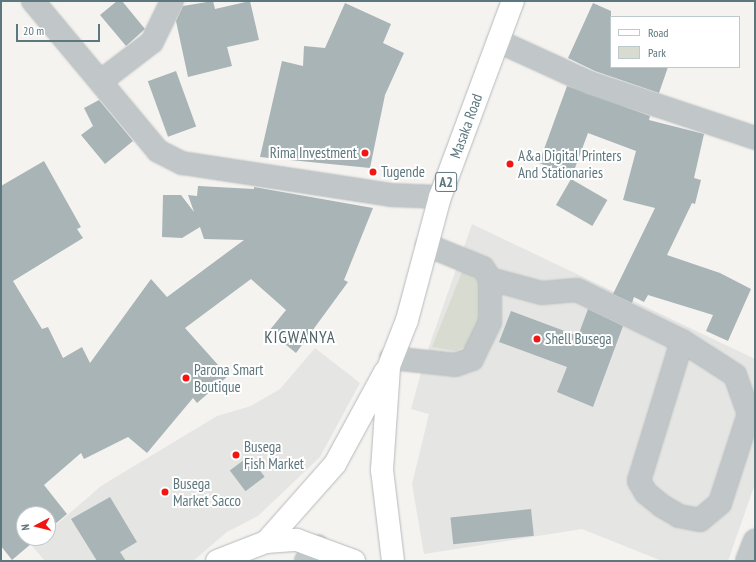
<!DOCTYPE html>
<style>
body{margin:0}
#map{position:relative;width:756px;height:562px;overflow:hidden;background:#f5f3f0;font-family:"PT Sans Narrow",sans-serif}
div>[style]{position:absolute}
.built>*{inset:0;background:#e5e5e3}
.green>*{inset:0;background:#d8dcd0}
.building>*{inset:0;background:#a8b4b6;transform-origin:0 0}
.roads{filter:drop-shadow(0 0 1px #b4babc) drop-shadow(0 0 1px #b4babc)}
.minor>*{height:22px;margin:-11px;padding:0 11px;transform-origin:11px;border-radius:11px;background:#c1c7c9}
.major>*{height:22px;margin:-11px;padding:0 11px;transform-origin:11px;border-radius:11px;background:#fff}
.highway>*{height:22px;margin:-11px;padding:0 11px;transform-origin:11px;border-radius:11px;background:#fff}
.dots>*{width:11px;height:11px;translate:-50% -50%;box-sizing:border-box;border:2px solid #fff;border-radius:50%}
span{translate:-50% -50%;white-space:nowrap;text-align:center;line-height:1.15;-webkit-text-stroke:4px #fff;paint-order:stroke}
.shield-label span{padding:1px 3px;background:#fff;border:1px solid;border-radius:3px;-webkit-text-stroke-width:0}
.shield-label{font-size:14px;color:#5d777e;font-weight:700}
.street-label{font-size:15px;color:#5d777e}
.poi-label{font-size:15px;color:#5d777e}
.right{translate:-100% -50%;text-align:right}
.left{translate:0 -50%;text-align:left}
.quarter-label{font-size:17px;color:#4f6268;letter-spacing:1px}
.frame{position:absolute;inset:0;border:2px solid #5d777e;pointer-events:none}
.legend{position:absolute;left:610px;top:16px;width:130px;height:52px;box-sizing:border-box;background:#fff;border:1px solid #bec9cb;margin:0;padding:5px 7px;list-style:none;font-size:12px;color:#5d777e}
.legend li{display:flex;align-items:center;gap:8px;height:20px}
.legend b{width:20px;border:1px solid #bec9cb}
.north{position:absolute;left:16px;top:506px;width:40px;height:40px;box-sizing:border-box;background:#fff;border:1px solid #bec9cb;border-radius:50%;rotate:263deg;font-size:11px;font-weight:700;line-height:16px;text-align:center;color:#5d777e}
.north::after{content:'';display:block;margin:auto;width:14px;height:18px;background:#f21512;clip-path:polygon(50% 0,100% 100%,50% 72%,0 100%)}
.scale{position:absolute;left:16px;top:24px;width:84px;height:18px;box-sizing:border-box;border:2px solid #5d777e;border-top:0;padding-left:5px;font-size:12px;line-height:14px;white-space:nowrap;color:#5d777e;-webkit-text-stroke:3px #fff;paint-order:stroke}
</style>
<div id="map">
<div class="built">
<i style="clip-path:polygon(472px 224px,755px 359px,755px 484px,728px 561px,662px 561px,582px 529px,424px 554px,412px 484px,429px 414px,411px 409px,426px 355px)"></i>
<i style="clip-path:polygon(315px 348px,360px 383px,320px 457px,258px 516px,227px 532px,193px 561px,45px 561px,32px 546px,41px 538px,48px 538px,48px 532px,101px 486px,217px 416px,251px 406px,280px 389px)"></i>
</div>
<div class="green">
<i style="clip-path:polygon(463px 269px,483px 285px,478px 341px,455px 351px,432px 347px)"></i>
</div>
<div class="building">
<i style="clip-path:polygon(117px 1px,122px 1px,145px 29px,126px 46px,100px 15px)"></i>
<i style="clip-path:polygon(213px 1px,215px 9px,250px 1px,259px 40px,227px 47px,232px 66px,188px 77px,176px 21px,183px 6px)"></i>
<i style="clip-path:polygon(345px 3px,391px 24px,383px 43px,404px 53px,385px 95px,370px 168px,260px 157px,282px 61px,303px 66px,304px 46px,325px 48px)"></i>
<i style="clip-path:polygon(593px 3px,611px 11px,611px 67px,668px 67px,659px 93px,595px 71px,568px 58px)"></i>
<i style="left:176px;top:71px;width:59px;height:30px;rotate:70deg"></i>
<i style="clip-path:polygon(567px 86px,650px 116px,649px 120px,704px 134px,694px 178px,701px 180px,695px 204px,692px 203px,667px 255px,720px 273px,751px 289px,728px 341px,706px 331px,713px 315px,648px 295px,644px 302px,634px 297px,632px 303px,613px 294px,655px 208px,623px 200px,636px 151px,588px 133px,572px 176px,539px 163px)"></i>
<i style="clip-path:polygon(99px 100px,133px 141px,105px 164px,81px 135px,93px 126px,84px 108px)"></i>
<i style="clip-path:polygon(44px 161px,81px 227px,77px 229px,83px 238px,13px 281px,42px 329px,48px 327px,63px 358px,82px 347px,90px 363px,151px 279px,167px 297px,244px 240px,204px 239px,200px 227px,182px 238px,162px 237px,163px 195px,181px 195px,194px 212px,188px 195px,197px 196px,198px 186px,254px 189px,254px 187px,373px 208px,344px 280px,348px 282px,296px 353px,269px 331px,286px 310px,251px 279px,185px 328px,228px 376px,197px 403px,193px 398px,147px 453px,128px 437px,84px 459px,81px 453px,44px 485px,67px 514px,48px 530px,48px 514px,24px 514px,24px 538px,38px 538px,12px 560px,1px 546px,1px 186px)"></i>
<i style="left:571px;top:179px;width:42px;height:30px;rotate:30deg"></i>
<i style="clip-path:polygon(588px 309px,623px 326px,593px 407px,557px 392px,567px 367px,499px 342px,511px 311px,578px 336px)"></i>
<i style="left:249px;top:456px;width:26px;height:24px;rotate:53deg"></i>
<i style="clip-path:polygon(110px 497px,137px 542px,120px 552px,126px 561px,97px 561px,71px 519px)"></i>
<i style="left:531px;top:509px;width:27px;height:81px;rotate:84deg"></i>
</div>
<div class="roads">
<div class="minor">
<i style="left:33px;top:1px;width:195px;rotate:50.2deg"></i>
<i style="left:158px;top:151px;width:27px;rotate:27deg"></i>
<i style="left:182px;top:163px;width:211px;rotate:8.7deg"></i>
<i style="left:391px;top:195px;width:49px;rotate:2.3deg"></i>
<i style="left:498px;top:41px;width:101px;rotate:24.5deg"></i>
<i style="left:590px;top:83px;width:174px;rotate:18.4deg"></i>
<i style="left:101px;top:81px;width:64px;rotate:-37.4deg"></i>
<i style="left:152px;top:42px;width:46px;rotate:-64deg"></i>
<i style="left:490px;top:279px;width:54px;rotate:15.1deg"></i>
<i style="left:542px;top:293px;width:35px;rotate:-5deg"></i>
<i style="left:577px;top:290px;width:117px;rotate:25.9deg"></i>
<i style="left:682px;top:341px;width:146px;rotate:107.1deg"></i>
<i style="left:639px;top:481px;width:14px;rotate:60deg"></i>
<i style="left:646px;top:493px;width:21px;rotate:39deg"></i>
<i style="left:662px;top:506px;width:20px;rotate:30deg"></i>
<i style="left:679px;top:516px;width:21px;rotate:11deg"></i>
<i style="left:700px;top:520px;width:26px;rotate:-40deg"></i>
<i style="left:720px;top:503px;width:94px;rotate:-72deg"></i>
<i style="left:749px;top:414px;width:41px;rotate:-109.7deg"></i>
<i style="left:735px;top:375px;width:63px;rotate:-147.3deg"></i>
<i style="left:391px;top:358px;width:64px;rotate:6.2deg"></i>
<i style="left:455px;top:365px;width:18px;rotate:-19deg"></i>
<i style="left:472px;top:359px;width:41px;rotate:-64.1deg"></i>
<i style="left:490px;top:322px;width:43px;rotate:-90deg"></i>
<i style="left:490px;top:279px;width:13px;rotate:-122deg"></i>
<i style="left:483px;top:268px;width:61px;rotate:-157.7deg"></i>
<i style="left:306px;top:561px;width:19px;rotate:-51deg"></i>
<i style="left:747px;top:561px;width:22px;rotate:-69deg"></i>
</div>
<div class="major">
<i style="left:266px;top:542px;width:104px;rotate:-48.5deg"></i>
<i style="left:335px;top:464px;width:105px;rotate:-61.5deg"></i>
<i style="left:393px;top:561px;width:92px;rotate:-96.9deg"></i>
<i style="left:382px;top:470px;width:104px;rotate:-86.1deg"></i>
<i style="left:389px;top:366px;width:49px;rotate:-68.6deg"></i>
<i style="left:407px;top:320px;width:127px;rotate:-75deg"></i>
<i style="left:440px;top:197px;width:209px;rotate:-69.6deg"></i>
</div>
<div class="highway">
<i style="left:217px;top:561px;width:53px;rotate:-21.2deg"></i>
<i style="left:266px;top:542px;width:31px;rotate:-4deg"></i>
<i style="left:297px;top:540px;width:61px;rotate:20.2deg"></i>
</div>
</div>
<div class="dots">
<i style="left:365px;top:153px;background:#f21512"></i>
<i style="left:510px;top:164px;background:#f21512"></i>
<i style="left:373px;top:172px;background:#f21512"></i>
<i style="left:537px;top:339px;background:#f21512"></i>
<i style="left:186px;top:378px;background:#f21512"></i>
<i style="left:236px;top:455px;background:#f21512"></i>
<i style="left:165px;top:492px;background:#f21512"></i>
</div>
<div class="shield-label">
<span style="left:446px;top:182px">A2</span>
</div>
<div class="street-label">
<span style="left:466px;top:126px;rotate:-70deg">Masaka Road</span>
</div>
<div class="poi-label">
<span class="right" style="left:357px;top:153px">Rima Investment</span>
<span class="left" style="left:518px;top:164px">A&amp;a Digital Printers<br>And Stationaries</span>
<span class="left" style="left:381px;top:172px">Tugende</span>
<span class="left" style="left:545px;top:339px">Shell Busega</span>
<span class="left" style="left:194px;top:378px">Parona Smart<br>Boutique</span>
<span class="left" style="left:244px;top:455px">Busega<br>Fish Market</span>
<span class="left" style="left:173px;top:492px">Busega<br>Market Sacco</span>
</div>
<div class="quarter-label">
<span style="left:300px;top:338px">KIGWANYA</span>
</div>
<div class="frame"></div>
<ul class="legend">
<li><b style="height:5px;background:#fff"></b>Road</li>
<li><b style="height:11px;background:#d8dcd0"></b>Park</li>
</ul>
<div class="north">N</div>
<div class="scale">20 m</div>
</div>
